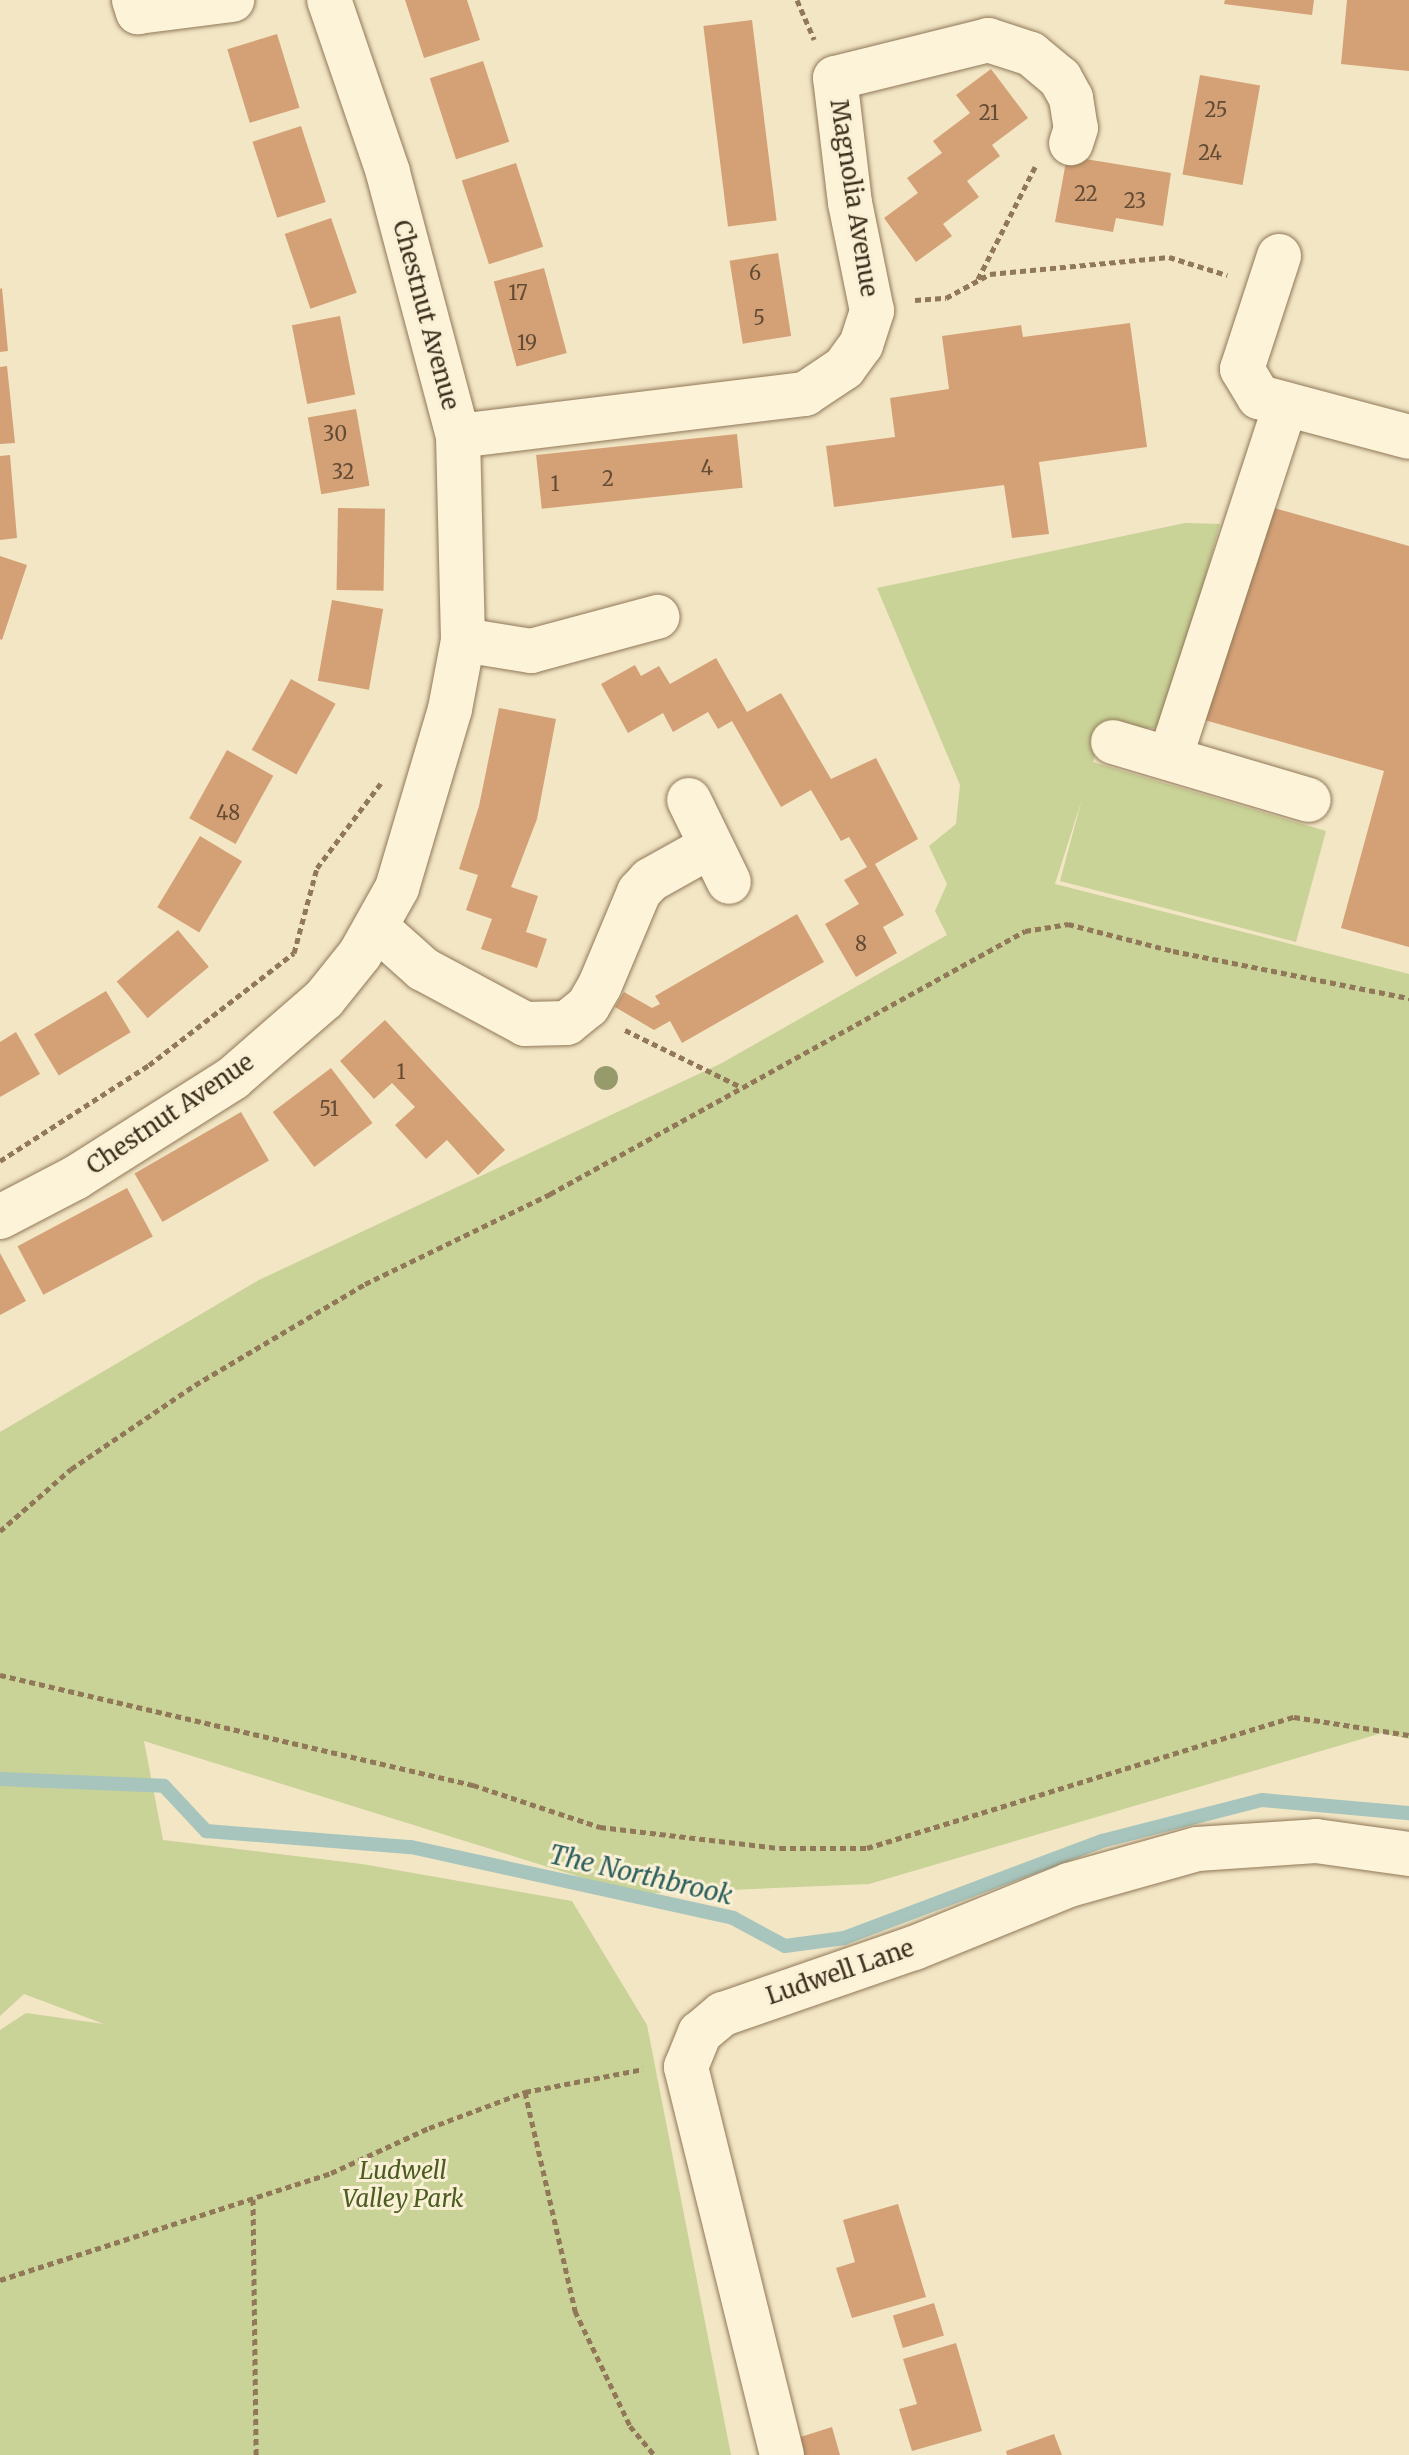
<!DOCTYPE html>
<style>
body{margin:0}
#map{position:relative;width:1409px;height:2455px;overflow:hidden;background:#f2e6c5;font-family:Merriweather,serif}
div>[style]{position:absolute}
.green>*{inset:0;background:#c9d297}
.stream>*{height:14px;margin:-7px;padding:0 7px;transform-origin:7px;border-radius:7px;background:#a7c5bd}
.building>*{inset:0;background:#d4a177;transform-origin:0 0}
.path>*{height:5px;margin-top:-2.5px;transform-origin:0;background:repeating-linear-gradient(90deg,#907858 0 6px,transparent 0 10px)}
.roads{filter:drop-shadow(0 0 2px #907858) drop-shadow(0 0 2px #907858)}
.minor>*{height:44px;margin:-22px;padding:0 22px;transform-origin:22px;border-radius:22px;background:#fcf3d9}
.trees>*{width:24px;height:24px;margin:-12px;border-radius:50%;background:#979b6b}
span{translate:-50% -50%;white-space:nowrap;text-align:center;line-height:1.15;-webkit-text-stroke:6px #f9f0d5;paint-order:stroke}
.number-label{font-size:20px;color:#644c34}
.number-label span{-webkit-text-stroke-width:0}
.street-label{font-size:24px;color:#3e2f1e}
.park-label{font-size:24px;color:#4c5d22;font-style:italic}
.water-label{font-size:26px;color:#2c5f5e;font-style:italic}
</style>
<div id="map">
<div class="green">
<i style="clip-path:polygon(1185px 523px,1220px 524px,1168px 714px,1155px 728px,1105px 730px,1093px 762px,1326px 831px,1296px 942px,1060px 881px,1082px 799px,1055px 884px,1409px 974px,1409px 1739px,1382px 1733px,869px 1884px,635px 1894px,144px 1741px,163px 1840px,362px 1864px,572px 1901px,647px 2025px,731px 2455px,0 2455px,0 2030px,26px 2013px,104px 2024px,24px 1994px,0 2016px,0 1432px,259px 1280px,722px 1063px,947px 935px,935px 911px,947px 884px,929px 846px,956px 824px,960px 785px,877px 588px)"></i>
</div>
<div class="stream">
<i style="left:0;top:1779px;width:164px;rotate:2.4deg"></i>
<i style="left:164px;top:1786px;width:62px;rotate:47deg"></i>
<i style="left:206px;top:1831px;width:206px;rotate:4.5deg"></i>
<i style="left:411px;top:1847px;width:330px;rotate:12.4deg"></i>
<i style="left:733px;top:1918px;width:59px;rotate:28.3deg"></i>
<i style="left:785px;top:1946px;width:60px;rotate:-7.7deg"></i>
<i style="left:844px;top:1938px;width:276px;rotate:-20.6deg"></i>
<i style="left:1102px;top:1841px;width:165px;rotate:-14.4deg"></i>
<i style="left:1262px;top:1800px;width:148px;rotate:5.1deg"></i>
</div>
<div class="building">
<i style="clip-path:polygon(405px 0,467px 0,480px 40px,424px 58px)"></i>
<i style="clip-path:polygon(1225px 0,1314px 0,1312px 15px,1224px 4px)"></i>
<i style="clip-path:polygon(1347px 0,1409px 0,1409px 71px,1341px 64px)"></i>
<i style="left:752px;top:20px;width:202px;height:49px;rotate:83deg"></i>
<i style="left:277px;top:34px;width:77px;height:52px;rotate:73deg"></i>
<i style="left:483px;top:61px;width:85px;height:56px;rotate:72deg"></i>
<i style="clip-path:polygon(991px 69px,1028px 118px,992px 145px,1000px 156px,967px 181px,979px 197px,943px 224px,952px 236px,916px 262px,884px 218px,918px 193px,907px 178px,942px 153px,933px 141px,970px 113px,956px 95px)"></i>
<i style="left:1200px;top:75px;width:61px;height:101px;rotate:10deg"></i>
<i style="left:301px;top:126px;width:80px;height:51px;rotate:72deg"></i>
<i style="clip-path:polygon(1067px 156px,1171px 173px,1163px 226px,1116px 218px,1113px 232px,1055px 222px)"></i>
<i style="left:516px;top:163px;width:88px;height:57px;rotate:72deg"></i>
<i style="left:331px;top:218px;width:79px;height:49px;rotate:71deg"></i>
<i style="left:778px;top:253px;width:84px;height:49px;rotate:81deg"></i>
<i style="left:544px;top:268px;width:88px;height:52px;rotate:75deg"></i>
<i style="clip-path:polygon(2px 288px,8px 351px,0 352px,0 289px)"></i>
<i style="left:340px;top:316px;width:80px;height:49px;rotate:79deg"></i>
<i style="clip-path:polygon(1130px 323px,1147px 447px,1039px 462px,1049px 534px,1012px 538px,1004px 485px,834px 507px,826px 446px,895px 437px,890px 398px,949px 389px,942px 336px,1021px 325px,1023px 337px)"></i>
<i style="clip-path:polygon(7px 366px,15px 443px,0 444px,0 367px)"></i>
<i style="left:356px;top:409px;width:78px;height:49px;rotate:80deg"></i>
<i style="left:737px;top:434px;width:54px;height:202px;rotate:84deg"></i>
<i style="clip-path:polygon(10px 455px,17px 538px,0 540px,0 456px)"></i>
<i style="clip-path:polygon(1260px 504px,1409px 546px,1409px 947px,1341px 928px,1384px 771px,1201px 719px)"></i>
<i style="left:338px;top:508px;width:47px;height:82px;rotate:1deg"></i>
<i style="clip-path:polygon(0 556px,27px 565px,2px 640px,0 639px)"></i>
<i style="left:332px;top:600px;width:52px;height:82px;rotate:10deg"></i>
<i style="clip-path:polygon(716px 658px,747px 712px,781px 693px,831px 779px,876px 758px,918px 839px,875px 864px,904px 915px,883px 927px,897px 953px,856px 977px,825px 924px,859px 904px,844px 880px,867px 867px,849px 837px,841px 841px,811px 790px,781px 807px,732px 721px,718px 729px,708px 712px,673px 732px,663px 713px,628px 733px,601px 684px,635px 665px,641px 676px,659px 666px,670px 684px)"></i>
<i style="left:291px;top:679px;width:51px;height:81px;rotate:29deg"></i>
<i style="clip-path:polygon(499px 708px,556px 719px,537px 819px,511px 887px,538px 896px,526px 932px,547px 939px,537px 968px,481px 949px,492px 919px,466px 910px,478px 875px,459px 869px,479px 806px)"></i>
<i style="left:227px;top:750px;width:53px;height:78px;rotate:29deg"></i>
<i style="left:200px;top:836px;width:49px;height:83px;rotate:31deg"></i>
<i style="clip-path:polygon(797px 914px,824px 962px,682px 1043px,670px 1021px,654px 1030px,615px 1007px,624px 992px,652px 1008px,660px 1004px,655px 996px)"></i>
<i style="left:178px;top:930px;width:48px;height:80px;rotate:50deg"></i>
<i style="left:106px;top:991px;width:48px;height:84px;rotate:59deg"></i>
<i style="clip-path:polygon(385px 1020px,505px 1150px,478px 1175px,447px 1140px,426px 1159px,395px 1125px,415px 1107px,392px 1083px,374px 1099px,340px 1061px)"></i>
<i style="clip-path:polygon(16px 1032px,40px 1074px,0 1097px,0 1042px)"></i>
<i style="left:331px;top:1068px;width:69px;height:73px;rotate:53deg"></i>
<i style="left:241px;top:1112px;width:56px;height:123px;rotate:60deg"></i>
<i style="left:127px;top:1188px;width:55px;height:124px;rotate:62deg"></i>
<i style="clip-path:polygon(0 1253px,26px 1301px,0 1315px)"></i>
<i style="clip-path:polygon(898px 2204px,926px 2297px,852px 2318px,836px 2268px,855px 2262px,843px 2220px)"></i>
<i style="left:934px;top:2303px;width:34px;height:43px;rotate:73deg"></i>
<i style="clip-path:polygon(956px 2343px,982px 2431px,912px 2451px,899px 2409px,917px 2404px,903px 2359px)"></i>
<i style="clip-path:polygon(832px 2427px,840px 2455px,799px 2455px,794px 2439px)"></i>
<i style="clip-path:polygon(1054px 2434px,1062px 2455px,1007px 2455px,1006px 2451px)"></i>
</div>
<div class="path">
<i style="left:797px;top:0;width:43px;rotate:66.4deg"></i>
<i style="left:978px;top:279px;width:126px;rotate:-63deg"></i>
<i style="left:915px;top:300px;width:31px;rotate:-4deg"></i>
<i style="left:946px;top:298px;width:50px;rotate:-28.6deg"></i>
<i style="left:990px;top:274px;width:180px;rotate:-5.4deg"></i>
<i style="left:1169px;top:257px;width:61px;rotate:17.2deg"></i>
<i style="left:625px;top:1030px;width:127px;rotate:26.2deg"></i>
<i style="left:0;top:1161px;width:177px;rotate:-32.8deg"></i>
<i style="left:149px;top:1065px;width:183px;rotate:-37.7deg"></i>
<i style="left:294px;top:953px;width:88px;rotate:-74.9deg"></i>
<i style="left:317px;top:868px;width:106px;rotate:-53deg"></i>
<i style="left:0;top:1531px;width:94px;rotate:-41.1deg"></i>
<i style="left:71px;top:1469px;width:150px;rotate:-34.1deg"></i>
<i style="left:195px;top:1385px;width:198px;rotate:-30.7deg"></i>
<i style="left:365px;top:1284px;width:206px;rotate:-25.9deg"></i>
<i style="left:550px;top:1194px;width:543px;rotate:-28.97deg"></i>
<i style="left:1025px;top:931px;width:44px;rotate:-9.2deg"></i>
<i style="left:1068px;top:924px;width:108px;rotate:14.4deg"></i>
<i style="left:1173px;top:951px;width:241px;rotate:11.3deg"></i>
<i style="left:0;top:1675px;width:486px;rotate:13.1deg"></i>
<i style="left:473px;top:1785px;width:134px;rotate:18.3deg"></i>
<i style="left:600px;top:1827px;width:181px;rotate:6.7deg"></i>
<i style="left:780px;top:1848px;width:87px"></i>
<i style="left:867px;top:1848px;width:447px;rotate:-17.1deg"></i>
<i style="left:1294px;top:1717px;width:116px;rotate:8.9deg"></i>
<i style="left:525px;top:2092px;width:225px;rotate:77.1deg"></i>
<i style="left:575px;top:2311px;width:127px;rotate:64.4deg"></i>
<i style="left:630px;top:2426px;width:38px;rotate:50deg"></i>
<i style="left:253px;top:2199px;width:256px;rotate:89.3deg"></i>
<i style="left:0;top:2280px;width:348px;rotate:-17.9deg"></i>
<i style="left:331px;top:2173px;width:108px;rotate:-24.7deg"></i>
<i style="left:429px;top:2128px;width:103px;rotate:-20.6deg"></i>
<i style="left:525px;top:2092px;width:120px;rotate:-11deg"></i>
</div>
<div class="roads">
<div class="minor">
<i style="left:134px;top:0;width:13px;rotate:72deg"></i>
<i style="left:138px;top:12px;width:95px;rotate:-7.3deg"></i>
<i style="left:1279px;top:256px;width:119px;rotate:108.1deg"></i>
<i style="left:1242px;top:369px;width:33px;rotate:59deg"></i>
<i style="left:1259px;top:397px;width:155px;rotate:14.9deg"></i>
<i style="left:458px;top:436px;width:350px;rotate:-6.9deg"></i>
<i style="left:805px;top:394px;width:47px;rotate:-33.7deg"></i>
<i style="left:844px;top:368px;width:29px;rotate:-54deg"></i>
<i style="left:861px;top:345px;width:36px;rotate:-72deg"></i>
<i style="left:872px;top:311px;width:110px;rotate:-101.5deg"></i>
<i style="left:850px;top:203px;width:126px;rotate:-96.8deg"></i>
<i style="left:835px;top:78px;width:158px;rotate:-13.9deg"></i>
<i style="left:988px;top:40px;width:45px;rotate:18deg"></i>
<i style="left:1031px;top:54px;width:38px;rotate:40deg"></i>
<i style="left:1060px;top:78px;width:23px;rotate:61deg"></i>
<i style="left:1071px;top:98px;width:30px;rotate:81deg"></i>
<i style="left:1076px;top:128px;width:16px;rotate:108deg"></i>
<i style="left:463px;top:640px;width:69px;rotate:9.2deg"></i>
<i style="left:531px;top:651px;width:131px;rotate:-15.1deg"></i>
<i style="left:1113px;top:742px;width:204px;rotate:16.5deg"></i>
<i style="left:1171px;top:755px;width:369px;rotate:-71.9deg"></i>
<i style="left:689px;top:800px;width:91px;rotate:64deg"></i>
<i style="left:377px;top:928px;width:62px;rotate:41.7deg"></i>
<i style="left:423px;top:969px;width:116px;rotate:28.3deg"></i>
<i style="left:525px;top:1024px;width:42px;rotate:-1.4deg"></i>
<i style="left:567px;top:1023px;width:27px;rotate:-39deg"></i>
<i style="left:588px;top:1006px;width:24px;rotate:-60deg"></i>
<i style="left:600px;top:985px;width:101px;rotate:-67.2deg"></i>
<i style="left:639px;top:892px;width:16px;rotate:-47deg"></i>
<i style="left:650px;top:880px;width:68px;rotate:-29.2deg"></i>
<i style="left:0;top:1217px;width:85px;rotate:-27.5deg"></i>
<i style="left:75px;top:1178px;width:187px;rotate:-32.3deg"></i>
<i style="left:233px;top:1078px;width:121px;rotate:-41deg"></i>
<i style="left:324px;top:999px;width:58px;rotate:-51.3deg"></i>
<i style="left:360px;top:954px;width:76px;rotate:-60.7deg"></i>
<i style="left:397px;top:888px;width:187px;rotate:-73.5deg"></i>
<i style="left:450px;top:709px;width:70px;rotate:-79.3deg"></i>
<i style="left:463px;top:640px;width:204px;rotate:-91.4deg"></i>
<i style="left:458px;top:436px;width:273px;rotate:-104.9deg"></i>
<i style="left:388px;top:172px;width:182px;rotate:-108.9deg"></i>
<i style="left:782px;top:2455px;width:400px;rotate:-103.9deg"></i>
<i style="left:686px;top:2067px;width:37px;rotate:-68deg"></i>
<i style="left:700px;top:2033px;width:30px;rotate:-40deg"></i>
<i style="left:723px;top:2014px;width:202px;rotate:-19.1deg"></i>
<i style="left:914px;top:1948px;width:167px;rotate:-22.1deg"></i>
<i style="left:1069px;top:1885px;width:133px;rotate:-15.7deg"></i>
<i style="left:1197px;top:1849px;width:119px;rotate:-3.8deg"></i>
<i style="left:1316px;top:1841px;width:94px;rotate:8deg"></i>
</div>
</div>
<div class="trees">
<i style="left:606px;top:1078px"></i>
</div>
<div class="number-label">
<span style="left:1216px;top:109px">25</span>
<span style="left:989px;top:112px">21</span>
<span style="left:1210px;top:152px">24</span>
<span style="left:1086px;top:193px">22</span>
<span style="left:1135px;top:200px">23</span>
<span style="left:755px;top:272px">6</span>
<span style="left:518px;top:292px">17</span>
<span style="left:759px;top:317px">5</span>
<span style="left:527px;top:342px">19</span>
<span style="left:335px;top:433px">30</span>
<span style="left:707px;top:467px">4</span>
<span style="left:343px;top:471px">32</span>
<span style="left:608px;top:478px">2</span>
<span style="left:555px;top:483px">1</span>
<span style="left:228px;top:812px">48</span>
<span style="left:861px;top:943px">8</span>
<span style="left:401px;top:1071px">1</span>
<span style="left:329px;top:1108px">51</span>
</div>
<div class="street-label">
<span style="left:854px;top:198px;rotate:81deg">Magnolia Avenue</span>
<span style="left:426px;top:315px;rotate:75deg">Chestnut Avenue</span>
<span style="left:170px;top:1114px;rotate:-34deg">Chestnut Avenue</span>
<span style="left:840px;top:1972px;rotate:-19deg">Ludwell Lane</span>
</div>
<div class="park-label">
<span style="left:403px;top:2185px">Ludwell<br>Valley Park</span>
</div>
<div class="water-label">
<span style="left:641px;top:1875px;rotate:13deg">The Northbrook</span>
</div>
</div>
